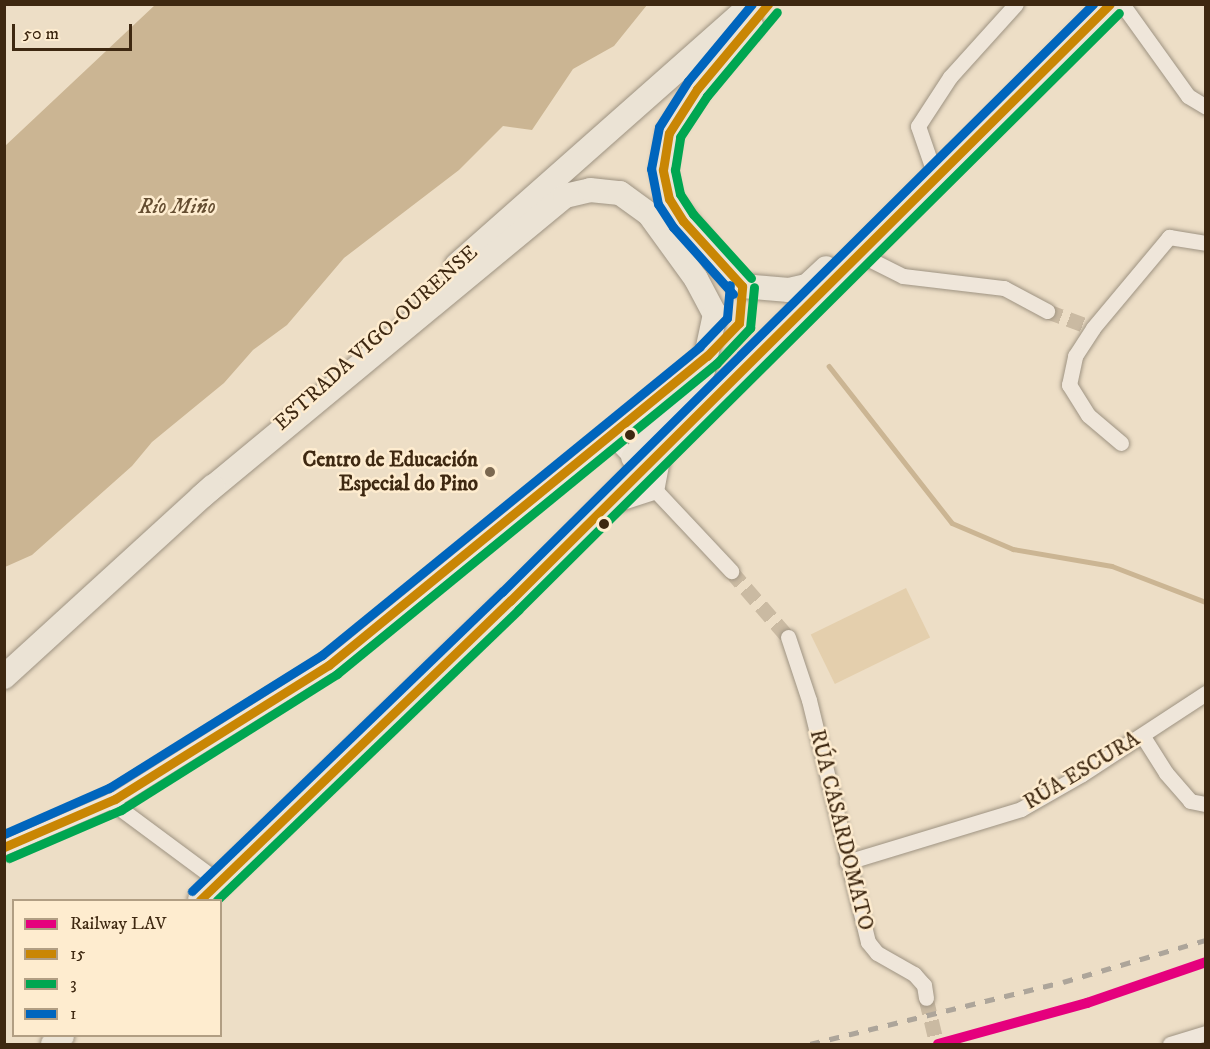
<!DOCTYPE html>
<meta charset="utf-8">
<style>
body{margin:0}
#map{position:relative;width:1210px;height:1049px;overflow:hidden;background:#eddec6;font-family:"IM FELL DW Pica",serif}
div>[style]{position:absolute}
.green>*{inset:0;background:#e4cfad;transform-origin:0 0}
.water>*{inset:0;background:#cbb593}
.stream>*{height:4.5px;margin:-2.25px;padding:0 2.25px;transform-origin:2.25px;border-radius:2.25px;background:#cbb593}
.minor-tunnel>*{height:15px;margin-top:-7.5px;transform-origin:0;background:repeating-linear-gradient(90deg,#cabaa2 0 15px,transparent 0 23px)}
.roads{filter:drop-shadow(0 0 2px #9e9382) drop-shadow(0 0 2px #9e9382)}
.minor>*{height:15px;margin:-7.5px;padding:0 7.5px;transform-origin:7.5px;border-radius:7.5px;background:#efe6da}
.trunk>*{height:24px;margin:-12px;padding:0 12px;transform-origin:12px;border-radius:12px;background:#ebe3d5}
.rail>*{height:4.5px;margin-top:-2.25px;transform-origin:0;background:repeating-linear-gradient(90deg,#ada59a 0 10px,transparent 0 20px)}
.bus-1>*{height:9px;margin:-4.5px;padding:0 4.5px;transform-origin:4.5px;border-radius:4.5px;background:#c98604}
.bus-2>*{height:9px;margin:-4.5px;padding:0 4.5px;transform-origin:4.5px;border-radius:4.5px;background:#00a651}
.bus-3>*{height:9px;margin:-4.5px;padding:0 4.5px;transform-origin:4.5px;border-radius:4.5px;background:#0065bd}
.rail-1>*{height:10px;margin:-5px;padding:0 5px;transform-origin:5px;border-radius:5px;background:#e5007d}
.dots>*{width:16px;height:16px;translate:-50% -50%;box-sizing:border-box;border:3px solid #feeccf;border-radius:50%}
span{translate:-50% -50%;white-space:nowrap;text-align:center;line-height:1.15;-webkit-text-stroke:5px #feeccf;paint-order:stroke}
.street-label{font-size:21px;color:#3e2811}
.poi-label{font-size:21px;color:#3e2811;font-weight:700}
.right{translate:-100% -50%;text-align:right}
.water-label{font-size:22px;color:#644d31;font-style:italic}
.frame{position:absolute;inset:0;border:6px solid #3e2811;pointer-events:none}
.legend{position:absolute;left:12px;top:899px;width:210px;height:138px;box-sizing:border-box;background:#feeccf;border:2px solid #b19e83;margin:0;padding:8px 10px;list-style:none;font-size:18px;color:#3e2811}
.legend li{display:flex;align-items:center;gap:12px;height:30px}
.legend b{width:30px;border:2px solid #b19e83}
.scale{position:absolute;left:12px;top:24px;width:120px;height:27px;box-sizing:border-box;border:3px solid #3e2811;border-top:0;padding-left:8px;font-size:18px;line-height:21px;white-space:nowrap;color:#3e2811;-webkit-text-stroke:4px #feeccf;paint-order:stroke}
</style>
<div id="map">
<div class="green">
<i style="left:906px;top:588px;width:55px;height:106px;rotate:64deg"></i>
</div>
<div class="water">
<i style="clip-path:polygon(155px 5px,647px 5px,614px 46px,573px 69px,532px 130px,503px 126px,459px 170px,344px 258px,287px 325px,253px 350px,224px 383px,152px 442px,132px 466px,32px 555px,5px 567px,5px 146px)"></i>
</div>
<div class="stream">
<i style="left:829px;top:366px;width:199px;rotate:51.9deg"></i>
<i style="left:952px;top:523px;width:66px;rotate:23.1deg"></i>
<i style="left:1013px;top:549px;width:100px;rotate:9.7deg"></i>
<i style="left:1112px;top:566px;width:101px;rotate:21deg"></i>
</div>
<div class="minor-tunnel">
<i style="left:1047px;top:311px;width:49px;rotate:20.3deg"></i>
<i style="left:731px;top:571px;width:87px;rotate:49.2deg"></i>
<i style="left:926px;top:998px;width:47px;rotate:76.6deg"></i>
</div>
<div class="roads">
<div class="minor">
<i style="left:1122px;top:4px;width:113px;rotate:54.3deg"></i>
<i style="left:1188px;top:96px;width:21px;rotate:31deg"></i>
<i style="left:936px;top:178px;width:55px;rotate:-109.1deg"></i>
<i style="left:918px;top:126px;width:59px;rotate:-56.9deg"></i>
<i style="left:950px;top:77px;width:98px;rotate:-47.9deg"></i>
<i style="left:859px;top:254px;width:49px;rotate:26.6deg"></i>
<i style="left:903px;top:276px;width:102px;rotate:6.8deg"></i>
<i style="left:1004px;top:288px;width:49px;rotate:28.1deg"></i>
<i style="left:610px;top:436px;width:32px;rotate:46deg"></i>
<i style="left:1121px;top:443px;width:43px;rotate:-139.7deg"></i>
<i style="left:1088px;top:415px;width:36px;rotate:-122deg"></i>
<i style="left:1069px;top:385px;width:30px;rotate:-78deg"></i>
<i style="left:1075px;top:356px;width:33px;rotate:-57deg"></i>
<i style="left:1093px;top:328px;width:119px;rotate:-50.1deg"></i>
<i style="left:1169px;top:237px;width:37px;rotate:9deg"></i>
<i style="left:656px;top:491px;width:110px;rotate:46.8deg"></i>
<i style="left:656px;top:491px;width:43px;rotate:-79.2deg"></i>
<i style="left:616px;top:504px;width:42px;rotate:-18deg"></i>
<i style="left:788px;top:637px;width:66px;rotate:71.6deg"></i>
<i style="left:809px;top:700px;width:249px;rotate:76.3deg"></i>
<i style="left:868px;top:942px;width:14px;rotate:51deg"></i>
<i style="left:877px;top:953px;width:43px;rotate:29.6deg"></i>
<i style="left:914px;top:974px;width:15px;rotate:48deg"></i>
<i style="left:924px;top:985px;width:13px;rotate:81deg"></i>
<i style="left:1142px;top:735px;width:45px;rotate:57.7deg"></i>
<i style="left:1166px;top:773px;width:37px;rotate:49deg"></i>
<i style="left:1190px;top:801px;width:16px;rotate:11deg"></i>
<i style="left:110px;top:801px;width:136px;rotate:36.6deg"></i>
<i style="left:4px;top:847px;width:121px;rotate:-23.4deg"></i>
<i style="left:115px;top:799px;width:252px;rotate:-32.1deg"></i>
<i style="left:329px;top:665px;width:476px;rotate:-39.2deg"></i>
<i style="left:847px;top:862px;width:182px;rotate:-16.9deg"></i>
<i style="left:1021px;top:809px;width:70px;rotate:-29.8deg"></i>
<i style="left:1082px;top:774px;width:148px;rotate:-33.2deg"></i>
<i style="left:1170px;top:1044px;width:38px;rotate:-17deg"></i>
</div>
<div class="trunk">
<i style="left:751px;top:25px;width:84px;rotate:130.2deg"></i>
<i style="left:697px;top:89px;width:52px;rotate:122.5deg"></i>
<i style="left:669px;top:133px;width:37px;rotate:99deg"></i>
<i style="left:663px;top:170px;width:30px;rotate:78deg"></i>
<i style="left:669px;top:199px;width:97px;rotate:51.7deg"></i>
<i style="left:729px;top:275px;width:17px;rotate:40deg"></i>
<i style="left:742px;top:286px;width:47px;rotate:4.9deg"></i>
<i style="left:789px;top:290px;width:18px;rotate:-13deg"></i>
<i style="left:807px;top:286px;width:26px;rotate:-43deg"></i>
<i style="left:457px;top:265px;width:394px;rotate:-41.5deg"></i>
<i style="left:201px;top:497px;width:472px;rotate:-39.6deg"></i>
<i style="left:565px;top:196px;width:26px;rotate:-13deg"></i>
<i style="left:590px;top:190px;width:30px;rotate:6deg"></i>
<i style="left:620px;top:193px;width:36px;rotate:36deg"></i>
<i style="left:649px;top:214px;width:80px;rotate:54.1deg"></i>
<i style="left:696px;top:279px;width:40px;rotate:62deg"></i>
<i style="left:715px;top:314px;width:57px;rotate:102.1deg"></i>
<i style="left:703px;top:370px;width:112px;rotate:128.5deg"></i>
<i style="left:4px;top:677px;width:283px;rotate:-42.4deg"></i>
<i style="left:200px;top:900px;width:431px;rotate:-44deg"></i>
<i style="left:510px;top:601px;width:847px;rotate:-44.81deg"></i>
<i style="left:53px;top:1044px;width:12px;rotate:-42deg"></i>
</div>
</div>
<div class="rail">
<i style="left:810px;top:1044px;width:260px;rotate:-13.8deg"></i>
<i style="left:1063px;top:982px;width:149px;rotate:-16.4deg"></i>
</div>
<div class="bus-1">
<i style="left:742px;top:286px;width:88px;rotate:-132.2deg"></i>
<i style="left:683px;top:221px;width:26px;rotate:-122deg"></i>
<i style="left:669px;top:199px;width:30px;rotate:-102deg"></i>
<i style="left:663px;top:170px;width:37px;rotate:-81deg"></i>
<i style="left:669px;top:133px;width:52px;rotate:-57.5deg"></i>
<i style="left:697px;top:89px;width:111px;rotate:-50.1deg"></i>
<i style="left:4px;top:847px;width:121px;rotate:-23.4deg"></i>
<i style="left:115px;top:799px;width:252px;rotate:-32.1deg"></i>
<i style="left:329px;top:665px;width:488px;rotate:-39.3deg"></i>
<i style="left:707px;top:356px;width:46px;rotate:-45.9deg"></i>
<i style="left:739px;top:323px;width:37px;rotate:-85deg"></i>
<i style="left:200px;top:900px;width:431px;rotate:-44deg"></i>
<i style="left:510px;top:601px;width:846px;rotate:-44.86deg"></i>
</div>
<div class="bus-2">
<i style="left:751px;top:278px;width:86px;rotate:-132.2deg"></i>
<i style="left:693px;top:214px;width:24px;rotate:-123deg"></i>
<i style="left:680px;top:194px;width:25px;rotate:-102deg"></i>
<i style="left:675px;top:170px;width:33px;rotate:-81deg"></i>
<i style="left:680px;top:137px;width:49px;rotate:-56.6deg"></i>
<i style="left:707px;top:96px;width:109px;rotate:-50.2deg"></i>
<i style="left:9px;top:858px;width:122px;rotate:-23.2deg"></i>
<i style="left:121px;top:810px;width:255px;rotate:-32.2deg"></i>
<i style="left:337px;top:674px;width:490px;rotate:-39.3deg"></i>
<i style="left:716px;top:364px;width:50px;rotate:-46.6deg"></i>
<i style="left:750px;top:328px;width:41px;rotate:-84.4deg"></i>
<i style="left:217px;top:900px;width:418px;rotate:-43.9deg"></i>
<i style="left:518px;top:610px;width:847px;rotate:-44.81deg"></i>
</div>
<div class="bus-3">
<i style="left:733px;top:294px;width:90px;rotate:-131.8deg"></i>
<i style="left:673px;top:227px;width:27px;rotate:-123deg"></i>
<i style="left:658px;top:204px;width:36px;rotate:-101deg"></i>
<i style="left:651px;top:169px;width:43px;rotate:-79.2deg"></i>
<i style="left:659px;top:127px;width:54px;rotate:-57.8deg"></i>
<i style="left:688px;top:81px;width:100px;rotate:-50.3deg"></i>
<i style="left:4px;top:834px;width:115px;rotate:-23.7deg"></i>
<i style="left:109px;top:788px;width:251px;rotate:-32deg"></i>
<i style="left:322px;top:655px;width:487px;rotate:-39.2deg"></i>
<i style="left:699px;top:347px;width:40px;rotate:-46deg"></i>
<i style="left:727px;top:318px;width:33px;rotate:-85deg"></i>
<i style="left:192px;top:891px;width:431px;rotate:-44deg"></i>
<i style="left:502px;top:592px;width:834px;rotate:-44.85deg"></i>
</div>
<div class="rail-1">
<i style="left:938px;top:1044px;width:155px;rotate:-15.4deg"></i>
<i style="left:1087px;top:1003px;width:126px;rotate:-19deg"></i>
</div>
<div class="dots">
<i style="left:630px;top:435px;background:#3e2811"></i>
<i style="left:490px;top:472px;background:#7b6850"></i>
<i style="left:604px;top:524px;background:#3e2811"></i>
</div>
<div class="street-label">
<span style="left:376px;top:338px;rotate:-42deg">ESTRADA VIGO-OURENSE</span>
<span style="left:1082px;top:771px;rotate:-31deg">RÚA ESCURA</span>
<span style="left:841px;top:830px;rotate:76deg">RÚA CASARDOMATO</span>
</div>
<div class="poi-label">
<span class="right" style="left:478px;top:472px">Centro de Educación<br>Especial do Pino</span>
</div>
<div class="water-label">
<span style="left:177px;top:207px">Río Miño</span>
</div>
<div class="frame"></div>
<ul class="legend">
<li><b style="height:8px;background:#e5007d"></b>Railway LAV</li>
<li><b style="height:8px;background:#c98604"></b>15</li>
<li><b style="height:8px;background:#00a651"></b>3</li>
<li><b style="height:8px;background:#0065bd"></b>1</li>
</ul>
<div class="scale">50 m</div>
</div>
